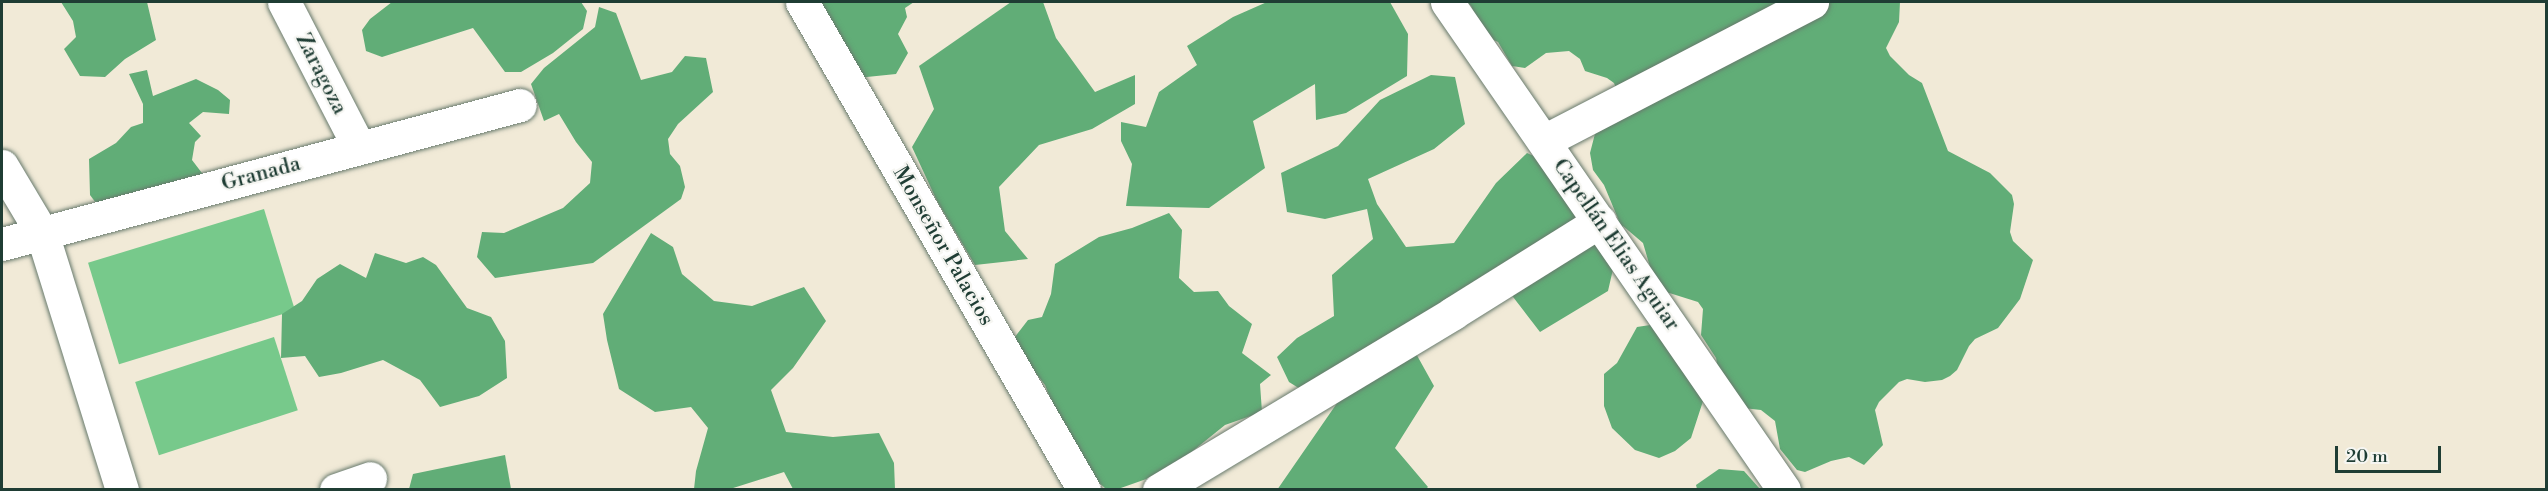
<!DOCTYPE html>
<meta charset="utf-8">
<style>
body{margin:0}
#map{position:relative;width:2548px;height:491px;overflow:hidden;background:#f1ead7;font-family:"Libre Bodoni",serif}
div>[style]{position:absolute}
.green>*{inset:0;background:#77c98b;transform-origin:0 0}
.forest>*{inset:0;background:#61ad77}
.roads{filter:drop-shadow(0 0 2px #687a6d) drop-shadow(0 0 2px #687a6d)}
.minor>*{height:33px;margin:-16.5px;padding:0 16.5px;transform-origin:16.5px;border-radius:16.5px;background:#fff}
span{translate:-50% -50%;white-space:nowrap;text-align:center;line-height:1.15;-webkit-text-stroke:4.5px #f6f6f2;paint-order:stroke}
.street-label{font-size:21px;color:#1f3d34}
.frame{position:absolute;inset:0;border:3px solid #1f3d34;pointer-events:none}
.scale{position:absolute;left:2335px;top:446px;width:106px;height:27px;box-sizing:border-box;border:3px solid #1f3d34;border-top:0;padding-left:8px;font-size:18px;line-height:21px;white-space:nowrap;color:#1f3d34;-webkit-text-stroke:4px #f6f6f2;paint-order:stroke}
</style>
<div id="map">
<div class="green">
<i style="left:264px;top:209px;width:106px;height:184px;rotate:73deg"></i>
<i style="left:274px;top:337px;width:77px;height:146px;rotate:72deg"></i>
</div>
<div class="forest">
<i style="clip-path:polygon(61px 2px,147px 2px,156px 40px,125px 59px,105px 77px,80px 76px,64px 49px,76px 37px,73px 21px)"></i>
<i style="clip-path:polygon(392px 2px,581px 2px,587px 11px,583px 29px,553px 53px,521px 72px,505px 72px,473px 28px,382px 57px,366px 51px,362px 30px,370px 19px)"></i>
<i style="clip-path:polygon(818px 2px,914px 2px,905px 8px,907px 17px,898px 34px,908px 53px,896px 74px,857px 78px)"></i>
<i style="clip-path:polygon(1011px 2px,1043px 2px,1056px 38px,1095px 92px,1135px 75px,1135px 104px,1092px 129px,1039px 145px,999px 187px,1005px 231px,1028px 259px,975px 265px,937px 201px,912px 147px,934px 109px,919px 66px)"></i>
<i style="clip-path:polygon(1267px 2px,1390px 2px,1408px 34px,1407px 76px,1346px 113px,1316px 120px,1315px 84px,1253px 121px,1265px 168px,1209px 208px,1126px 206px,1132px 164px,1121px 141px,1121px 122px,1146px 127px,1159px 92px,1197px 65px,1187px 46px,1233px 17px)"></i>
<i style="clip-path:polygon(1467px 2px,1900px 2px,1899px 22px,1886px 48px,1890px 56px,1909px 75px,1922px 83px,1948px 151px,1990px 173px,2012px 195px,2014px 204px,2010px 232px,2013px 241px,2033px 260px,2020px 299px,1998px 328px,1975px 339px,1969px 346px,1957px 370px,1950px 376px,1942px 380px,1925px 382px,1907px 379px,1899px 382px,1879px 402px,1875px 410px,1883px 445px,1864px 465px,1849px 457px,1831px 461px,1805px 472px,1797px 470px,1780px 449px,1775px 421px,1761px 410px,1743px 408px,1718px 368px,1716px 358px,1701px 335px,1703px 309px,1698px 302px,1663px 291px,1653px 277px,1643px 243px,1623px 226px,1608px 291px,1540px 332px,1510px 293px,1313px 397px,1289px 382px,1277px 357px,1297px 338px,1334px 316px,1332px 275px,1373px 239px,1367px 209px,1325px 219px,1287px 212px,1281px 173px,1338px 146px,1380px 100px,1431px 75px,1455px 77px,1465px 124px,1434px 149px,1368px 179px,1377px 204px,1406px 247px,1454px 243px,1496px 183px,1527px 153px,1568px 171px,1619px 221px,1604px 185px,1593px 170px,1590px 153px,1597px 126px,1616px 88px,1614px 83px,1607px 78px,1585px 71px,1580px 59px,1569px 51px,1546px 53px,1525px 68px,1512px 66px,1498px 42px,1485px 36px,1471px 6px)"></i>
<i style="clip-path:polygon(599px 7px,616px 13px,641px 80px,672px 72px,685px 56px,706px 58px,713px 92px,678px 124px,668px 139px,670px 154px,680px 166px,685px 187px,681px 199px,593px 263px,495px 278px,477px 257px,482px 232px,504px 233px,563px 208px,590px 183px,592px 162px,576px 142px,559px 114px,544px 121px,531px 84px,544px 68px,595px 27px)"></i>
<i style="clip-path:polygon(147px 70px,153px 96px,196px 79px,218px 90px,230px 100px,229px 114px,203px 112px,189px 123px,201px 136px,195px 142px,192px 160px,205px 177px,102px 211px,90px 195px,89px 159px,116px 143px,131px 127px,143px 123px,143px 104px,129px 74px)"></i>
<i style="clip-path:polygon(1169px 213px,1182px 230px,1179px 278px,1194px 292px,1218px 291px,1229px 306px,1252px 324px,1242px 353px,1271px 375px,1260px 384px,1262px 412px,1225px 425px,1189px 454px,1152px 477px,1118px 489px,1106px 489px,1075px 461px,1045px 385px,1011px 342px,1028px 320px,1042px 317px,1051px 294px,1055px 264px,1099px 237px,1132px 228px)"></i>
<i style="clip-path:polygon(651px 233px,673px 247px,682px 274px,714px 301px,752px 306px,804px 287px,826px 321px,793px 368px,771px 390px,786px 432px,833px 437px,879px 433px,894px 463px,895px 489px,793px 489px,784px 472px,730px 489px,694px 489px,696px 471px,708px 428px,691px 407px,655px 412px,619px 389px,607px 340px,603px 314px)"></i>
<i style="clip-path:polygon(375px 253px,406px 263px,423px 257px,436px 265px,467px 308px,491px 317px,505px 341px,507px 378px,479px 396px,440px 407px,420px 380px,383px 360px,341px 373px,319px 377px,305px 356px,281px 358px,282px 314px,302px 301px,317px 279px,340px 264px,366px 278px)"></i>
<i style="clip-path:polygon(1670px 322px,1704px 398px,1691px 438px,1675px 451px,1659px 458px,1635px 450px,1612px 428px,1604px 406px,1604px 374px,1617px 363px,1637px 327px)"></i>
<i style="clip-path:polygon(1414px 350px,1434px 386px,1395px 448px,1428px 487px,1425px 490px,1277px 490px,1344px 393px)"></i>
<i style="clip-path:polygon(505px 455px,511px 489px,409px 489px,413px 474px)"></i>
<i style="clip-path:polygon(1719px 469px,1744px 471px,1760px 489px,1697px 489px,1696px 485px)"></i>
</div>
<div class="roads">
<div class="minor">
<i style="left:284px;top:2px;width:163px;rotate:62.7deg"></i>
<i style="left:802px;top:2px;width:564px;rotate:59.98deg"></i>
<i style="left:1447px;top:2px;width:593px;rotate:55.37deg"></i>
<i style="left:1544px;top:141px;width:302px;rotate:-27.4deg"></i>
<i style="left:2px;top:166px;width:78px;rotate:59.2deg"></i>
<i style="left:42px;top:233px;width:269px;rotate:72.7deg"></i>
<i style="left:2px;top:244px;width:536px;rotate:-15.02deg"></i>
<i style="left:336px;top:490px;width:36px;rotate:-19deg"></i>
<i style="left:1159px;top:490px;width:343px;rotate:-31deg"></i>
<i style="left:1453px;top:313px;width:173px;rotate:-32deg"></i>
</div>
</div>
<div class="street-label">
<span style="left:321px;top:74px;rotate:63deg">Zaragoza</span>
<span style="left:261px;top:174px;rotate:-15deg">Granada</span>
<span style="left:1616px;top:245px;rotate:55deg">Capellán Elias Aguiar</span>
<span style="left:943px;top:246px;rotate:60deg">Monseñor Palacios</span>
</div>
<div class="frame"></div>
<div class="scale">20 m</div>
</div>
